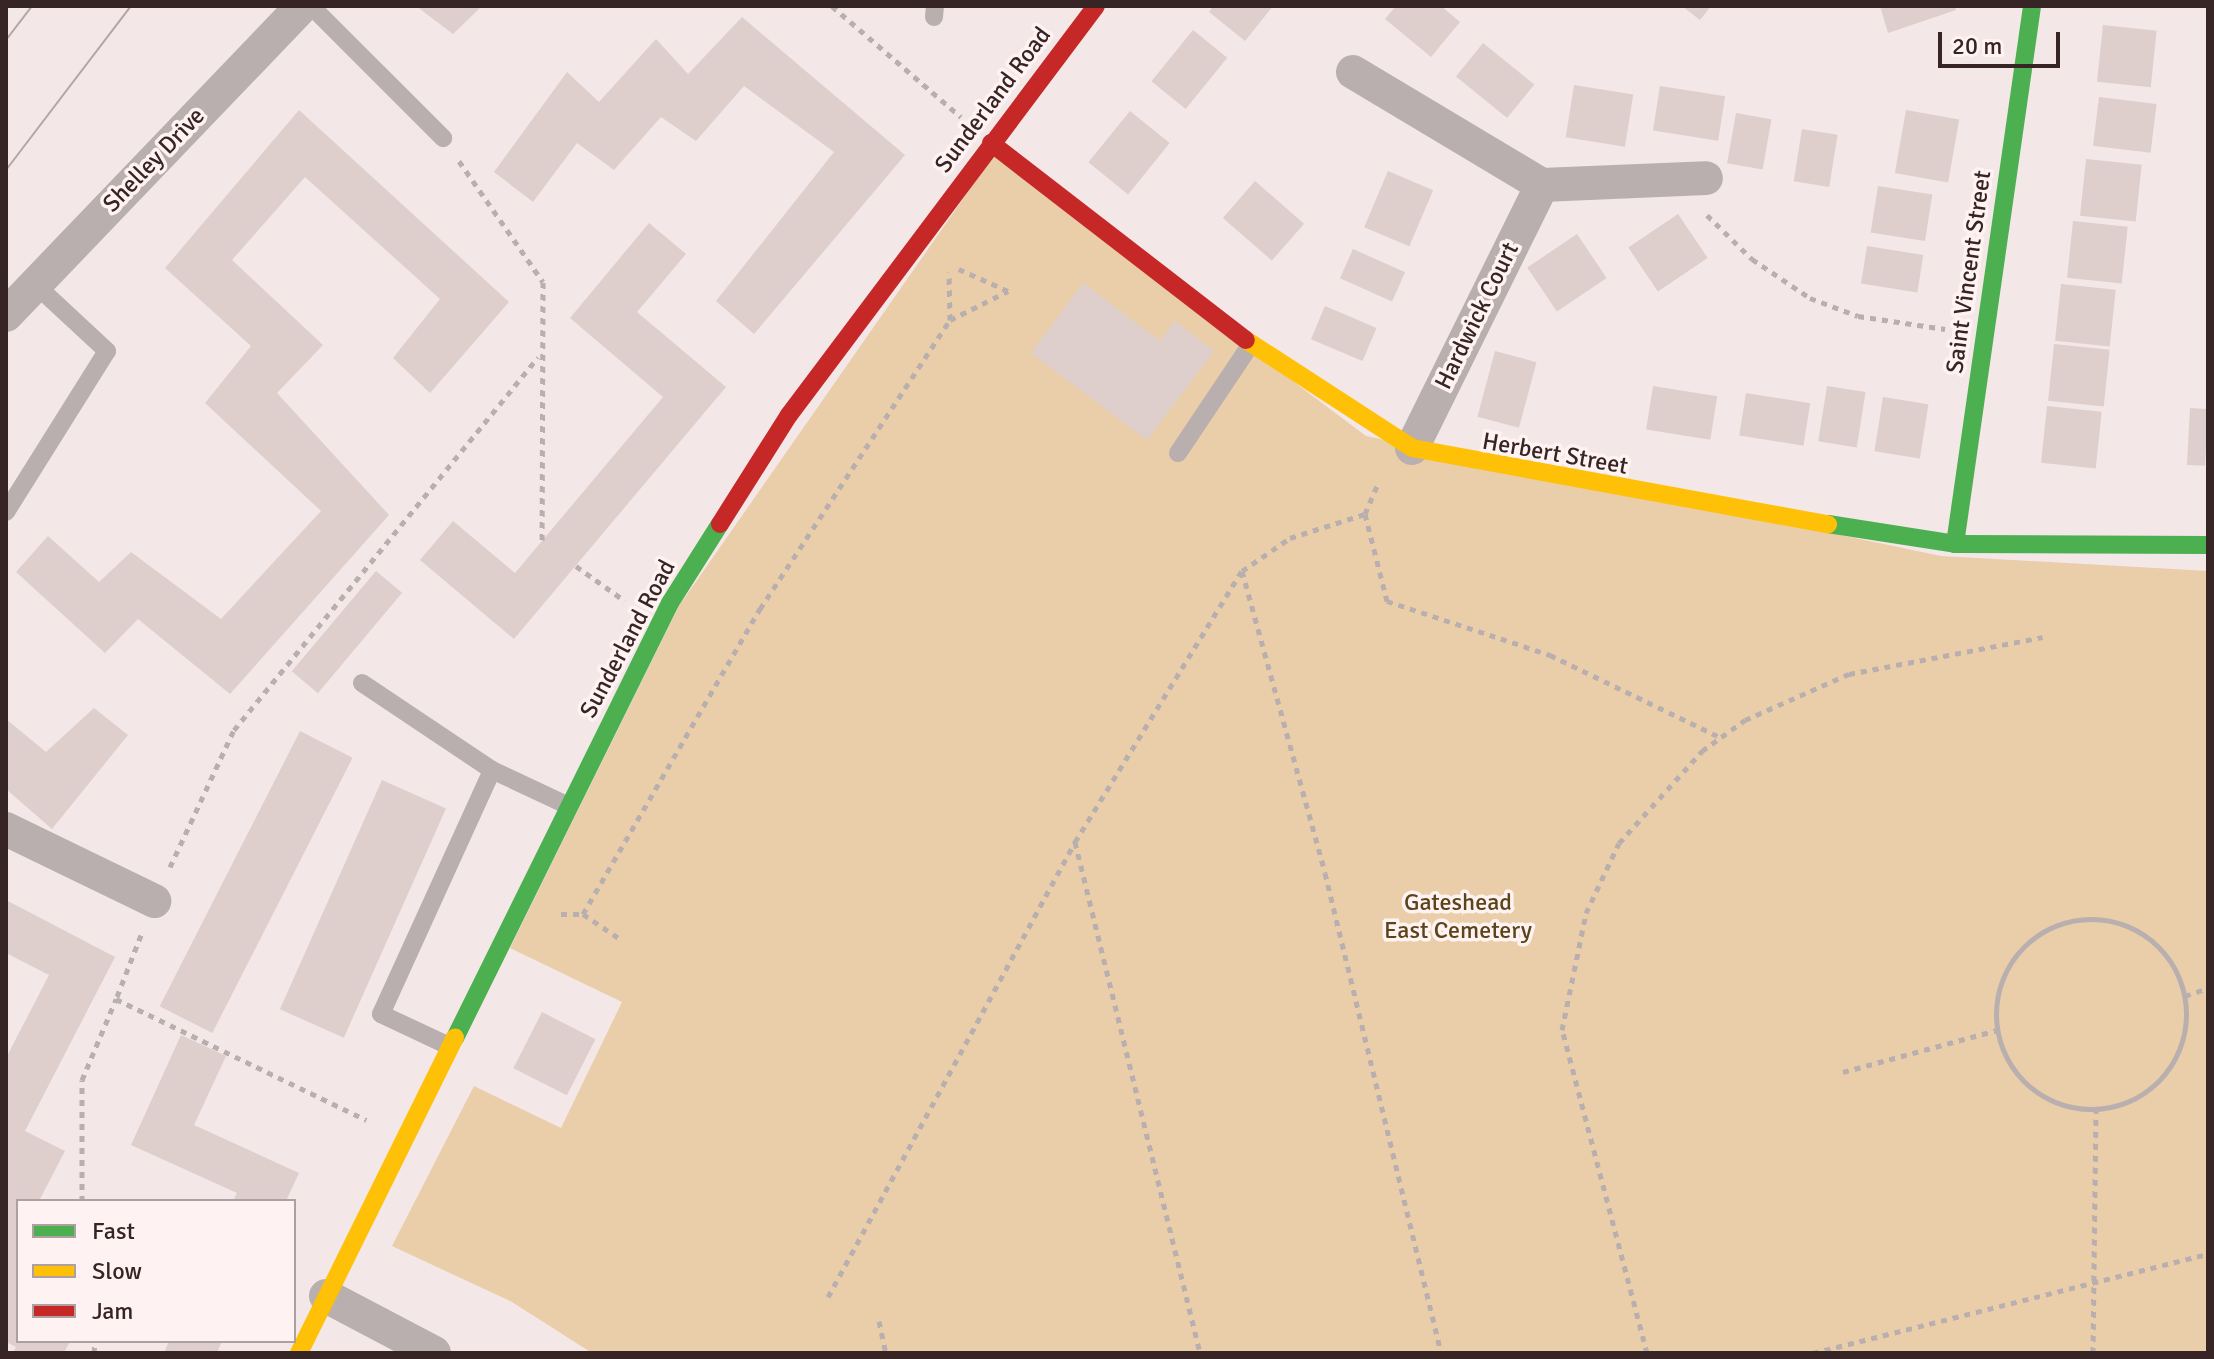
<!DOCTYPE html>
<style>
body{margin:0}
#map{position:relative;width:2214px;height:1359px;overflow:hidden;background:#f3e7e7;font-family:Signika,sans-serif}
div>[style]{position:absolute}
.green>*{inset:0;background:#e9cea9}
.building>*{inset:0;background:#decfcc;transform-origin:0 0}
.path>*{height:5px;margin-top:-2.5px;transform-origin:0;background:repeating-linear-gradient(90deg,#b8afae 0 6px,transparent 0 12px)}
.path>.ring{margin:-2.5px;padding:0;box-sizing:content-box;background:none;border:5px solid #b8afae;border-radius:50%}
.lane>*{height:18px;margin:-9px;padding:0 9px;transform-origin:9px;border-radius:9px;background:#b8afae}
.street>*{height:34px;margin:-17px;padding:0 17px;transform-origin:17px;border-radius:17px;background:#b8afae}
.fast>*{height:18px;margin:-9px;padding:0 9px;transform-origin:9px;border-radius:9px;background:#4caf50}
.slow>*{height:18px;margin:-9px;padding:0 9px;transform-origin:9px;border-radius:9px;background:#ffc107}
.jam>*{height:18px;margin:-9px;padding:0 9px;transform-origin:9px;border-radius:9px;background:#c62828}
.tram>*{height:2px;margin:-1px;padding:0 1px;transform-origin:1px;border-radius:1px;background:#b2a7a7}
span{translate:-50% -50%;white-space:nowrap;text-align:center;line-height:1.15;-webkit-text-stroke:7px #fef3f2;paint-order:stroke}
.street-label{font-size:24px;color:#372424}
.park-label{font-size:24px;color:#5b4419}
.frame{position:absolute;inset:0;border:8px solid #372424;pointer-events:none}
.legend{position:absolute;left:16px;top:1199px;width:280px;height:144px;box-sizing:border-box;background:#fef3f2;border:2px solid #aea0a0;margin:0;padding:10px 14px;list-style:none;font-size:24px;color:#372424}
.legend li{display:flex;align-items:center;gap:16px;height:40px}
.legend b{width:40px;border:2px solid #aea0a0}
.scale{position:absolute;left:1938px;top:32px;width:122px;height:36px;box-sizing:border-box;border:4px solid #372424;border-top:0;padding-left:10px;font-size:24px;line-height:28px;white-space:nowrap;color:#372424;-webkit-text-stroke:6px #fef3f2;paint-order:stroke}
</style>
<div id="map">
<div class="green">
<i style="clip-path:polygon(993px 156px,1366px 436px,1941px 556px,2208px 571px,2208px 1353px,592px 1353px,512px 1302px,392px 1246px,474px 1086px,561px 1128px,622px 1002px,510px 948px,679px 606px)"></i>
</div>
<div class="building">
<i style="clip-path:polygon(416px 6px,482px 6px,453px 34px)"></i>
<i style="clip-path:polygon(1213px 6px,1273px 6px,1245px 41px,1209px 12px)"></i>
<i style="clip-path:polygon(1396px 6px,1441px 6px,1460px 22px,1431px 57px,1385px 19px)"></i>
<i style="clip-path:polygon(1682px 6px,1711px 6px,1700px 20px)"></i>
<i style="clip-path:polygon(1880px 6px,1955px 6px,1956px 10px,1888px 33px)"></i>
<i style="clip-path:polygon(742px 17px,905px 155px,754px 334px,716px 301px,834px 152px,744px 86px,696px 141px,661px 117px,614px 170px,577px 143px,533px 202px,494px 172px,567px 72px,599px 102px,656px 39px,688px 74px)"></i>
<i style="left:2103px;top:25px;width:54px;height:57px;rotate:6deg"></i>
<i style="left:1193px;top:30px;width:44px;height:66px;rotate:39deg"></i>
<i style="left:1483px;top:43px;width:66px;height:43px;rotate:39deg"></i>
<i style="left:1574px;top:85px;width:60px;height:53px;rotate:9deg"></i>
<i style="left:1660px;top:86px;width:66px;height:45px;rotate:9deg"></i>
<i style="left:2099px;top:97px;width:58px;height:49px;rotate:7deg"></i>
<i style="clip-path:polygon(299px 110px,509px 302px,430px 393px,393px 358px,440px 299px,305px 177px,232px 260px,323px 345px,277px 393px,389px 515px,230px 694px,138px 619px,105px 653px,16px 572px,48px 536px,99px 582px,131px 552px,221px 619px,321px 511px,205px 403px,251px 346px,165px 268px)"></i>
<i style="left:1906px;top:110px;width:54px;height:64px;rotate:10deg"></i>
<i style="left:1130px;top:111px;width:51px;height:66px;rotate:39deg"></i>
<i style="left:1736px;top:113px;width:36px;height:51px;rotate:10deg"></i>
<i style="left:1802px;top:129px;width:36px;height:53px;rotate:9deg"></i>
<i style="left:2086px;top:159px;width:56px;height:57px;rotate:6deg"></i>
<i style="left:1388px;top:171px;width:49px;height:61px;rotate:23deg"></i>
<i style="left:1255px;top:181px;width:65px;height:49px;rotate:41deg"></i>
<i style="left:1878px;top:186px;width:55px;height:47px;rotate:9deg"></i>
<i style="left:1678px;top:214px;width:53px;height:60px;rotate:56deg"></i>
<i style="left:2073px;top:221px;width:55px;height:57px;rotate:6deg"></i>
<i style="clip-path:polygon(649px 223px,686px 254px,637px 312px,726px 387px,514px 639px,420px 560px,453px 521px,515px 573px,663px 397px,570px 318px)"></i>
<i style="left:1577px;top:234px;width:53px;height:60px;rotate:56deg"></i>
<i style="left:1867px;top:246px;width:57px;height:38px;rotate:9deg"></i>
<i style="left:1353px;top:249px;width:57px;height:32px;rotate:24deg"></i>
<i style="clip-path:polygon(1083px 283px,1160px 341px,1175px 321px,1214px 351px,1147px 440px,1031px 353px)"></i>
<i style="left:2061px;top:284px;width:55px;height:57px;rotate:6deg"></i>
<i style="left:1325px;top:306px;width:56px;height:36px;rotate:23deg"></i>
<i style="left:2054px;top:344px;width:56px;height:57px;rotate:6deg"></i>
<i style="left:1495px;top:351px;width:43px;height:68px;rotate:15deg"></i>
<i style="left:1653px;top:386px;width:65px;height:44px;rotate:9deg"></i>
<i style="left:1827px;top:386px;width:39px;height:56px;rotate:9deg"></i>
<i style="left:1746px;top:393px;width:65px;height:43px;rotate:9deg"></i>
<i style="left:1883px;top:397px;width:46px;height:55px;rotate:9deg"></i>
<i style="left:2047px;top:406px;width:55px;height:57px;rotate:6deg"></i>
<i style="left:2190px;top:408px;width:18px;height:57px;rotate:3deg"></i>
<i style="left:376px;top:571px;width:34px;height:131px;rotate:40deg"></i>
<i style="clip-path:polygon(94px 708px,128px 735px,52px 829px,6px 789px,6px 719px,46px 752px)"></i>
<i style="left:300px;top:731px;width:59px;height:309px;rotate:27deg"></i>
<i style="left:382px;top:780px;width:70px;height:251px;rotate:24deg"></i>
<i style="clip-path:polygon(6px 900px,115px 957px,25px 1131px,65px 1151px,39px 1201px,18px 1201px,18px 1341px,70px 1341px,64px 1353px,13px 1353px,16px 1347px,6px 1342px,6px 1058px,49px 975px,6px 953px)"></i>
<i style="left:542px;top:1012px;width:60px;height:63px;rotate:27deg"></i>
<i style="clip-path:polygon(181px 1035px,226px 1056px,194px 1125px,299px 1173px,286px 1201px,233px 1201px,237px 1193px,131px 1145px)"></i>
<i style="clip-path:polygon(169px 1341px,222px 1341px,217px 1353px,164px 1353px)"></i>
</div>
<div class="path">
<i style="left:832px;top:6px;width:170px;rotate:40.7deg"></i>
<i style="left:459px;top:161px;width:147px;rotate:55.2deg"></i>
<i style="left:543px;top:282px;width:259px;rotate:90.2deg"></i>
<i style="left:1707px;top:215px;width:63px;rotate:44.4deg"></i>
<i style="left:1752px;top:259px;width:70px;rotate:33.9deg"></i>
<i style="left:1810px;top:298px;width:51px;rotate:20.6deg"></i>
<i style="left:1858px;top:316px;width:88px;rotate:8.5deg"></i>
<i style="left:950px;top:320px;width:65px;rotate:-26.6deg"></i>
<i style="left:1008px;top:291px;width:59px;rotate:-156deg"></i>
<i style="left:1365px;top:514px;width:90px;rotate:75.8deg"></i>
<i style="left:1387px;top:601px;width:172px;rotate:18.3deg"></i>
<i style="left:1550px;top:655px;width:189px;rotate:25.8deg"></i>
<i style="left:576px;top:566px;width:60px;rotate:35.5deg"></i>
<i style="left:1242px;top:571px;width:313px;rotate:74.6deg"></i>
<i style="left:1325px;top:873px;width:494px;rotate:76.4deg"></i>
<i style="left:1075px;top:842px;width:526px;rotate:76.25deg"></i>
<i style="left:170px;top:867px;width:151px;rotate:-65deg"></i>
<i style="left:234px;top:730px;width:481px;rotate:-50.8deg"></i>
<i style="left:561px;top:914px;width:22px"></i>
<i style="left:583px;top:914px;width:45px;rotate:34deg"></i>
<i style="left:583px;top:914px;width:353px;rotate:-59.9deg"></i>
<i style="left:760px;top:609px;width:346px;rotate:-56.7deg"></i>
<i style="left:950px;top:320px;width:48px;rotate:-91.2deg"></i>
<i class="ring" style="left:1996px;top:919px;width:185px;height:185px"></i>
<i style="left:141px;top:935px;width:69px;rotate:111.3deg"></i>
<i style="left:116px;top:999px;width:278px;rotate:25.8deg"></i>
<i style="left:2185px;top:996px;width:24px;rotate:-19deg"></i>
<i style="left:1843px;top:1072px;width:161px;rotate:-15.2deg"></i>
<i style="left:82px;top:1201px;width:121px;rotate:-90deg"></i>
<i style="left:82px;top:1080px;width:88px;rotate:-67.2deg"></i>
<i style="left:828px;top:1297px;width:518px;rotate:-61.5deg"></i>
<i style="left:1075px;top:842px;width:318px;rotate:-58.4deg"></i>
<i style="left:1242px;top:571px;width:58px;rotate:-34.5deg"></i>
<i style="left:1290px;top:538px;width:79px;rotate:-17.7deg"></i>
<i style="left:1365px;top:514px;width:34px;rotate:-67deg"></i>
<i style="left:879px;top:1321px;width:33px;rotate:78deg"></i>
<i style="left:94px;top:1353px;width:12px;rotate:-85deg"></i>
<i style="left:1647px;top:1353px;width:334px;rotate:-104.7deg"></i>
<i style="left:1562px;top:1030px;width:119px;rotate:-78.4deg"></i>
<i style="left:1586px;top:913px;width:77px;rotate:-64.8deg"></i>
<i style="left:1619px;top:843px;width:124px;rotate:-47.9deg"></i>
<i style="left:1702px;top:751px;width:53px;rotate:-35.8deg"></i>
<i style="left:1745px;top:720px;width:114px;rotate:-23.9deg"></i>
<i style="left:1849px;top:674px;width:197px;rotate:-10.8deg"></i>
<i style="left:1813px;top:1353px;width:407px;rotate:-14.1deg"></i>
<i style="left:2093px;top:1353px;width:243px;rotate:-89.3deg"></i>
</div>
<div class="lane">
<i style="left:311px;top:6px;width:187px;rotate:45deg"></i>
<i style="left:934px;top:17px;width:11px;rotate:-85deg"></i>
<i style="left:1178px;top:453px;width:131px;rotate:-56.2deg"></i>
<i style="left:6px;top:512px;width:190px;rotate:-57.9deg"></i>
<i style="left:107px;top:351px;width:98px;rotate:-137.1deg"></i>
<i style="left:362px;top:683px;width:156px;rotate:33.8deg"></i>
<i style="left:492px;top:770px;width:85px;rotate:25.1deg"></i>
<i style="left:449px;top:1046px;width:75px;rotate:-154.8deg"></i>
<i style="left:381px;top:1014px;width:268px;rotate:-65.5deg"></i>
</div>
<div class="street">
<i style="left:1353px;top:72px;width:220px;rotate:30.9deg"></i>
<i style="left:1542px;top:185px;width:164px;rotate:-2.4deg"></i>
<i style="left:6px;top:315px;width:428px;rotate:-46.2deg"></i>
<i style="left:1412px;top:448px;width:293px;rotate:-63.7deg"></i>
<i style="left:6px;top:829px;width:165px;rotate:25.9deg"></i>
<i style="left:326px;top:1296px;width:122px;rotate:27.8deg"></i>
</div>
<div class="fast">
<i style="left:1828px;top:524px;width:129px;rotate:8.9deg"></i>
<i style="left:1955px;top:544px;width:253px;rotate:0.2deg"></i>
<i style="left:1955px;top:544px;width:543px;rotate:-81.85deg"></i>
<i style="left:455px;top:1038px;width:485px;rotate:-63.7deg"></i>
<i style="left:670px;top:603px;width:93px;rotate:-57.7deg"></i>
</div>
<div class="slow">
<i style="left:1246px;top:340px;width:198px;rotate:33deg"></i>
<i style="left:1412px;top:448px;width:423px;rotate:10.4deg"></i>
<i style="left:299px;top:1353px;width:352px;rotate:-63.7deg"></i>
</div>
<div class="jam">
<i style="left:991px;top:143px;width:322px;rotate:37.7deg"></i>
<i style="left:720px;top:524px;width:129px;rotate:-57.7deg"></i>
<i style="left:789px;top:415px;width:511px;rotate:-53.11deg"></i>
</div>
<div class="tram">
<i style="left:6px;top:40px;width:43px;rotate:-52.6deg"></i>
<i style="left:6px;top:170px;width:206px;rotate:-52.7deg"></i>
</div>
<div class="street-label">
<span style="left:993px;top:100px;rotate:-53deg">Sunderland Road</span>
<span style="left:154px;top:160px;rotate:-46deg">Shelley Drive</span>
<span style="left:1969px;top:272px;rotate:-82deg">Saint Vincent Street</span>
<span style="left:1477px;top:316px;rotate:-64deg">Hardwick Court</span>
<span style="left:1555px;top:454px;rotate:10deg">Herbert Street</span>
<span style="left:628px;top:639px;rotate:-62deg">Sunderland Road</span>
</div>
<div class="park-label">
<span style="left:1458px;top:917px">Gateshead<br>East Cemetery</span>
</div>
<div class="frame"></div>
<ul class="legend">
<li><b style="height:10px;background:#4caf50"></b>Fast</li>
<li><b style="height:10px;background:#ffc107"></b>Slow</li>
<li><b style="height:10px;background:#c62828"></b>Jam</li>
</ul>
<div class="scale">20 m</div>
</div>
